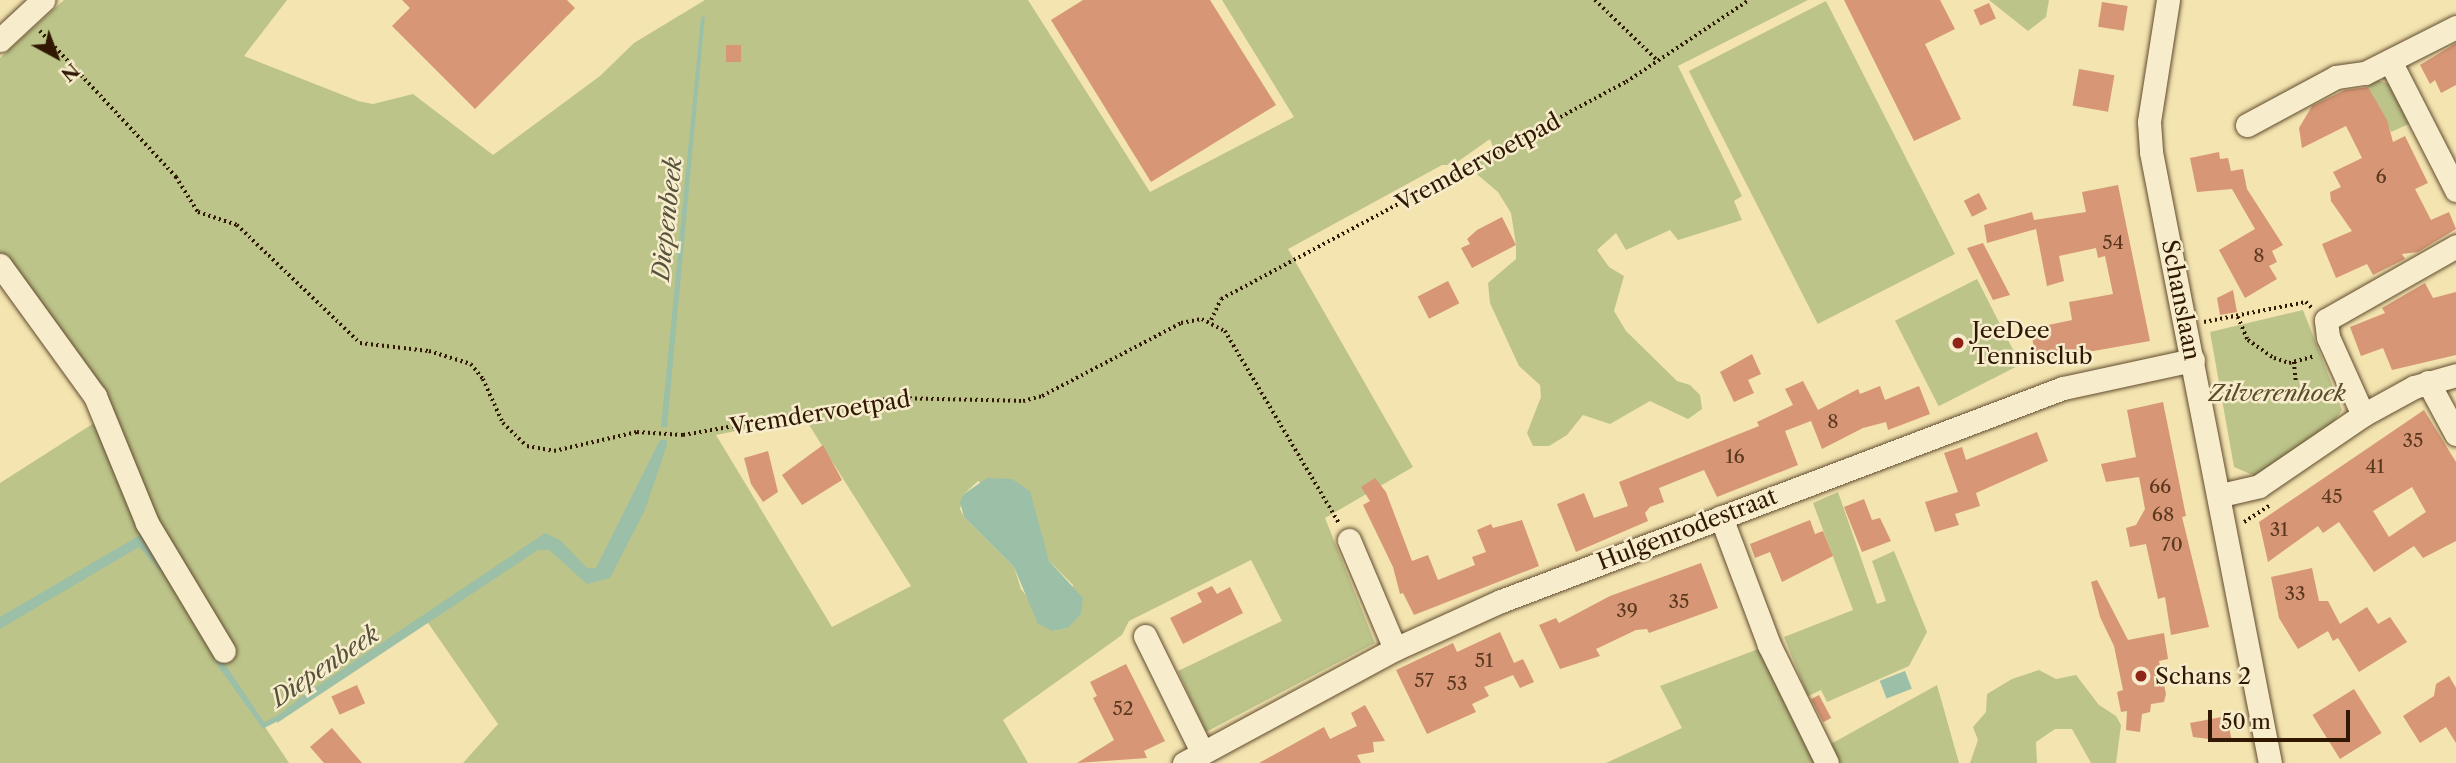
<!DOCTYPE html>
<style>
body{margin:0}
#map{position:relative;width:2456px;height:763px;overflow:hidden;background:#f3e4b0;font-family:"Libre Caslon Text",serif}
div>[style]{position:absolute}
.green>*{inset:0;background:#bcc48a;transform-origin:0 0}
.water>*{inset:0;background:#9cbfa8;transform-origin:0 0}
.stream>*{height:5px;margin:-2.5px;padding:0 2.5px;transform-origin:2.5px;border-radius:2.5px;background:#9cbfa8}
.building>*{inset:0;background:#d79675;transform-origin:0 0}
.path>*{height:3.5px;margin-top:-1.75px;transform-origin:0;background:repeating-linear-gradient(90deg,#311802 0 2px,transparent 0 5.5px)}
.roads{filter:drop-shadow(0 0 2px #624b2e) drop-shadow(0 0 2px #624b2e)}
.minor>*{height:23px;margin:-11.5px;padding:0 11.5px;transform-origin:11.5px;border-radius:11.5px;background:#f7edcc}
.dots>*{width:19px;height:19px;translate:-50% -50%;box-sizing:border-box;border:4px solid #f7edcc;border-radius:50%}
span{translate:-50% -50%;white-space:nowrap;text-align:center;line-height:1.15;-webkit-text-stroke:5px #f7edcc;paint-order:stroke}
.number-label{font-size:19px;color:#5a381f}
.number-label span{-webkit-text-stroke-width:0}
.street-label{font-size:23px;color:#311802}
.poi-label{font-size:23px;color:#311802}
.left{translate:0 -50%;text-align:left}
.park-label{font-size:23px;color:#5b4c2b;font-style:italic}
.water-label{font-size:24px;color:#56523c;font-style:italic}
.north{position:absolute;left:21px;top:21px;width:70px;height:70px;-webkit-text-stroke:5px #f7edcc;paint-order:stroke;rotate:139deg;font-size:19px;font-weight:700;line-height:28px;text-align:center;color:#311802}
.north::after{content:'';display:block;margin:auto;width:24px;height:32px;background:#311802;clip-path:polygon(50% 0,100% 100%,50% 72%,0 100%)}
.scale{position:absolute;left:2208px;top:710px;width:142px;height:32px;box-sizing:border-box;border:4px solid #311802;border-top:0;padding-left:9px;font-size:21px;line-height:24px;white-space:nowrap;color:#311802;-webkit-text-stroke:5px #f7edcc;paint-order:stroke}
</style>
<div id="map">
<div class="green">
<i style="clip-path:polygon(evenodd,64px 0,287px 0,244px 56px,358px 101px,373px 104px,413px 94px,493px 155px,600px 76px,634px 43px,705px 0,1028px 0,1150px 192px,1294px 117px,1222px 0,1808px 0,1678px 66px,1742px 196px,1734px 201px,1742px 220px,1678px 240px,1670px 230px,1626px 250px,1616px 233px,1597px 250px,1609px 267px,1624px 276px,1614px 311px,1626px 331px,1677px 381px,1690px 385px,1700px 395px,1702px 409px,1688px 419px,1650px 401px,1610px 424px,1583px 415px,1567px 435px,1549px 446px,1533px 446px,1527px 433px,1541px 397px,1540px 385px,1519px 366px,1490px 303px,1488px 283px,1516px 259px,1516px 245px,1511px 213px,1498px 192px,1472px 170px,1493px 147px,1490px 139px,1453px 165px,1442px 165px,1288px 249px,1413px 467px,1325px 518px,1375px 643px,1206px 732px,1178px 671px,1282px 621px,1251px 560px,1129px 621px,1122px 635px,1003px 720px,1028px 763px,463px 763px,498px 724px,426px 620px,265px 727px,289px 763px,0 763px,0 483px,105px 416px,0 265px,0 58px,64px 0,804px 417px,911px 586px,832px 627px,716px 435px,804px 417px,64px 0,978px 481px,1034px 518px,1049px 561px,1073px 585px,1068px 628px,1053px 631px,1021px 589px,1014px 567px,964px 517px,960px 509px,964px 494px,978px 481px)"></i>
<i style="clip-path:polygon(1989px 0,2049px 0,2046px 17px,2028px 31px)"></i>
<i style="left:1826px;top:1px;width:284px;height:154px;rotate:63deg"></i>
<i style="clip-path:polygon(2377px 80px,2390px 84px,2415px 121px,2391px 132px,2365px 81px)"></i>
<i style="left:1977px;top:279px;width:96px;height:92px;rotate:63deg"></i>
<i style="clip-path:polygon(2303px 310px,2342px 410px,2333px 423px,2260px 478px,2234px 467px,2210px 332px)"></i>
<i style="clip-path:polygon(1838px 492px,1877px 604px,1886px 601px,1872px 561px,1894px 551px,1927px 632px,1909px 666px,1827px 702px,1821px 690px,1808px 696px,1784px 637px,1853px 610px,1813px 503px)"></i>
<i style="clip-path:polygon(1769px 645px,1820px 750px,1937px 685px,1959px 763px,1606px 763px,1682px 728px,1660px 686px)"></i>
<i style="clip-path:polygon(2039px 670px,2056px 679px,2076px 675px,2099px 705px,2116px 716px,2121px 725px,2116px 763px,2091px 763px,2072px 729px,2055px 729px,2036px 742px,2037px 763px,1970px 763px,1978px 740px,1973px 727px,1986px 712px,1987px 694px,2012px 679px)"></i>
</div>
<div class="water">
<i style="clip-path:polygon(705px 15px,667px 427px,661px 427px,701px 18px)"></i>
<i style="clip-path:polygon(660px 440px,667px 440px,667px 445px,645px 510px,610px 578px,587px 584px,549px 550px,538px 550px,277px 723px,279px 715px,300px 698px,545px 533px,560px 540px,587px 568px,596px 568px)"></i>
<i style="clip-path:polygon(987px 478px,1012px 479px,1030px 491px,1049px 561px,1083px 598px,1081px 614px,1068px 628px,1053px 631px,1038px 624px,1014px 567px,964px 517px,960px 502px,964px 494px)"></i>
<i style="clip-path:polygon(140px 535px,146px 536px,165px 576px,139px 547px,0 629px,0 617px)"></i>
<i style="clip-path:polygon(173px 587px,266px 725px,264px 730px,220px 669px)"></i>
<i style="left:1905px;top:671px;width:19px;height:27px;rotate:69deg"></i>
</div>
<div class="stream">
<i style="left:263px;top:725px;width:20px;rotate:-27deg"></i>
</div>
<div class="building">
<i style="clip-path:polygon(402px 0,567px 0,575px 8px,475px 109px,392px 26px,410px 8px)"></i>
<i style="clip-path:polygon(1083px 0,1210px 0,1276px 105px,1151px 182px,1051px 20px)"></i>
<i style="clip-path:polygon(1844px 0,1940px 0,1955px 29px,1925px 44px,1961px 119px,1914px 141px)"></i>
<i style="left:2102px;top:2px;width:26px;height:25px;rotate:9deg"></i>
<i style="left:1989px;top:3px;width:17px;height:17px;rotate:66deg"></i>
<i style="clip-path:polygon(2456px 43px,2456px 85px,2441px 93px,2435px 80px,2430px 84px,2420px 65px)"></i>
<i style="left:726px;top:45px;width:15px;height:17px"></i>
<i style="left:2079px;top:69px;width:36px;height:37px;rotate:10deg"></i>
<i style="clip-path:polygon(2368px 87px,2387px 120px,2393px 142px,2405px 136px,2428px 183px,2415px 189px,2431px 220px,2449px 212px,2456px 229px,2418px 252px,2402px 254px,2405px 259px,2373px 275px,2367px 264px,2336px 278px,2322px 244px,2352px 231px,2331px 201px,2330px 192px,2341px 187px,2333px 172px,2362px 158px,2346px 126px,2302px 148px,2299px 128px,2312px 106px,2345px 90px)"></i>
<i style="clip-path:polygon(2219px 152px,2220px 159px,2228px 158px,2231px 171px,2243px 169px,2247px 189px,2283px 245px,2272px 251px,2277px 262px,2269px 266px,2277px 279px,2245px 298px,2219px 250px,2255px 229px,2232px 189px,2197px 192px,2190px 158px)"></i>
<i style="clip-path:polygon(2118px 185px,2150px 341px,2037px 361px,2030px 329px,2072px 320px,2069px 302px,2113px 294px,2105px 256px,2098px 258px,2096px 248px,2059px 256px,2064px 281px,2047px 286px,2036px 229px,1987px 243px,1984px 225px,2032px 212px,2034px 220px,2086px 212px,2082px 192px)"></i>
<i style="left:1979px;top:193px;width:18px;height:17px;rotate:63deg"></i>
<i style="clip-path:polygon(1502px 217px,1516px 245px,1472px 268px,1461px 248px,1470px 244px,1467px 239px,1477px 230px)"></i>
<i style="clip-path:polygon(1983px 243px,2010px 295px,1993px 300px,1967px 248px)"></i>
<i style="left:1448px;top:281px;width:25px;height:34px;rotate:63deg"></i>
<i style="clip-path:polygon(2425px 283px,2433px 298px,2456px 292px,2456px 355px,2392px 370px,2383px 348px,2361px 356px,2350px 327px,2385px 313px,2382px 308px)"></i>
<i style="clip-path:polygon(2233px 290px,2237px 312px,2220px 315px,2217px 298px)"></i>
<i style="clip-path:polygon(1752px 354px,1761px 374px,1748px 380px,1754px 393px,1734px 402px,1720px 372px)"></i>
<i style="clip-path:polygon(1803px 381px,1818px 410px,1858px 389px,1860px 394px,1880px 386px,1885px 400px,1919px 386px,1930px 414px,1888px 430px,1886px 422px,1863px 428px,1822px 449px,1811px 421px,1785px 431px,1798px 465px,1717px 497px,1704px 470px,1659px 488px,1664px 502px,1650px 507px,1645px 513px,1648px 521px,1576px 552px,1557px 504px,1584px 493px,1594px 518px,1628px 506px,1619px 482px,1759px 426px,1757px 422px,1793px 405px,1785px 389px)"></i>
<i style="clip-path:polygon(2163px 402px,2186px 516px,2182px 517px,2209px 627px,2171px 635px,2165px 597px,2158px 599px,2146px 544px,2130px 547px,2126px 528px,2136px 525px,2145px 509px,2139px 477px,2106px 482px,2101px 464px,2136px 457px,2127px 410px)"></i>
<i style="clip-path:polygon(evenodd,2424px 410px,2456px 462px,2456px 541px,2423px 558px,2414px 546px,2374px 572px,2339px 522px,2323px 533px,2318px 526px,2268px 562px,2259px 522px,2424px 410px,2412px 487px,2426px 512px,2389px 537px,2373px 511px,2412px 487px)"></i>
<i style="clip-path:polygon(2037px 432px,2048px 461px,1976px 493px,1980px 506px,1955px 514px,1959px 525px,1935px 532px,1925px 502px,1958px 492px,1944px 453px,1962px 447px,1966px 460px)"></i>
<i style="clip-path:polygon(823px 445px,842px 480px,802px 505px,782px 475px)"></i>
<i style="clip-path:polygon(768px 451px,778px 492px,763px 502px,751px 484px,744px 458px)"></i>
<i style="clip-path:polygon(1375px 478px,1386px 492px,1412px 561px,1428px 555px,1438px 580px,1475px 565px,1472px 557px,1486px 552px,1477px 530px,1491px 524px,1493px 528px,1522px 520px,1539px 566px,1414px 615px,1403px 593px,1400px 594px,1393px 567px,1363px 505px,1370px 501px,1361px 487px)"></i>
<i style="clip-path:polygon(1864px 499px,1872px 520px,1880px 518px,1891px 541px,1862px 552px,1844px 507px)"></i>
<i style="clip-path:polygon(1810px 520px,1815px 534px,1823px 531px,1833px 556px,1782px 582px,1770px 552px,1755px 558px,1750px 544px)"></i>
<i style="clip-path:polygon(1701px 563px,1718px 608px,1649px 633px,1647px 629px,1636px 630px,1596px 649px,1600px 656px,1560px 669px,1539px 625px,1556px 618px,1559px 623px,1610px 596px)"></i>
<i style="clip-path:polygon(2312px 568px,2319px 601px,2328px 601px,2340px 624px,2367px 607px,2378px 624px,2390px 617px,2407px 642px,2359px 672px,2338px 638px,2333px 641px,2328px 631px,2298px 649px,2279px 618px,2271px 577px)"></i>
<i style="clip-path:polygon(2097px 580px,2128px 640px,2164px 633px,2168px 659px,2159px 661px,2166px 694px,2164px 702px,2151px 704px,2150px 712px,2142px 714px,2140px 732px,2126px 730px,2127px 711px,2121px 712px,2117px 692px,2123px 690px,2114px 646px,2100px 617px,2091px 582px)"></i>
<i style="clip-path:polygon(1212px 586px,1217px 594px,1230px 587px,1243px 613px,1183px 644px,1170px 618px,1202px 602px,1197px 593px)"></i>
<i style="clip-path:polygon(1500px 632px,1514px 663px,1523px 659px,1534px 682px,1520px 688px,1513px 675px,1484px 687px,1489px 696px,1472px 704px,1476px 712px,1427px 734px,1396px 670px,1453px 643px,1457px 652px)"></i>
<i style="clip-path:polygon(1126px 664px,1165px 741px,1144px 751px,1147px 758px,1077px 763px,1114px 740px,1093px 698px,1097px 696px,1090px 682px)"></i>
<i style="clip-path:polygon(2449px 676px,2456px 688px,2456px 743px,2446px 727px,2420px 743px,2403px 716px,2434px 696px,2436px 684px)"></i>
<i style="left:357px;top:685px;width:20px;height:28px;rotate:66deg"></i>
<i style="left:2354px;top:689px;width:52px;height:49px;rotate:58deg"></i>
<i style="left:1819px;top:695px;width:26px;height:9px;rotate:62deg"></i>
<i style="clip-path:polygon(1365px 705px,1385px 741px,1373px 742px,1374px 752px,1357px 755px,1361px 763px,1259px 763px,1324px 727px,1330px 739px,1357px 726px,1351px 713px)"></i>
<i style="clip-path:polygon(2227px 716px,2232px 742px,2193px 737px,2190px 723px)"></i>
<i style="clip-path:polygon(332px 728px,362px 763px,324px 763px,310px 747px)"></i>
</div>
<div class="path">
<i style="left:1595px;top:0;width:88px;rotate:44.1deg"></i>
<i style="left:40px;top:31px;width:200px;rotate:47deg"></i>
<i style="left:176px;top:177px;width:41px;rotate:57.8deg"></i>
<i style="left:198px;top:212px;width:41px;rotate:18.4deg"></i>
<i style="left:237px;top:225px;width:170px;rotate:43.8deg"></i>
<i style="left:360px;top:343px;width:69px;rotate:6.6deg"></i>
<i style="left:429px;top:351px;width:44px;rotate:17.2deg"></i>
<i style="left:471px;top:364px;width:19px;rotate:51deg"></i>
<i style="left:483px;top:379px;width:48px;rotate:65.6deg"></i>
<i style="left:503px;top:423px;width:33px;rotate:44deg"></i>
<i style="left:527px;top:446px;width:27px;rotate:10deg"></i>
<i style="left:554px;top:451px;width:85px;rotate:-12.9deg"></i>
<i style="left:637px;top:432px;width:46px;rotate:3.7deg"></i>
<i style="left:683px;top:435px;width:213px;rotate:-10deg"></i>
<i style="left:893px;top:398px;width:130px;rotate:1.3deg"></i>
<i style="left:1023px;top:401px;width:20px;rotate:-15deg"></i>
<i style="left:1042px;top:396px;width:157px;rotate:-27.7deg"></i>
<i style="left:1181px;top:323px;width:21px;rotate:-11deg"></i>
<i style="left:1202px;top:319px;width:26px;rotate:28deg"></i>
<i style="left:1225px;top:331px;width:223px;rotate:59.3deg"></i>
<i style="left:2238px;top:317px;width:25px;rotate:67deg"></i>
<i style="left:2248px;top:340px;width:32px;rotate:35deg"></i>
<i style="left:2274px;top:358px;width:16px;rotate:18deg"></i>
<i style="left:2289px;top:363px;width:27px;rotate:-15deg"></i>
<i style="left:1211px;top:320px;width:23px;rotate:-65deg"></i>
<i style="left:1221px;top:299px;width:459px;rotate:-28.2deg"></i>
<i style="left:1626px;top:82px;width:148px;rotate:-33.7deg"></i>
<i style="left:2204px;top:322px;width:104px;rotate:-11.1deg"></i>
<i style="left:2306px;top:302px;width:8px;rotate:45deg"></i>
<i style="left:2294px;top:362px;width:19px;rotate:84deg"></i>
<i style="left:2244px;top:522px;width:31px;rotate:-33deg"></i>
</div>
<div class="roads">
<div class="minor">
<i style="left:2168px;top:0;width:123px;rotate:98.9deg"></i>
<i style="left:2149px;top:122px;width:30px;rotate:86deg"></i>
<i style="left:2151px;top:152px;width:622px;rotate:78.98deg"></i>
<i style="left:0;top:40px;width:59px;rotate:-42.9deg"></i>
<i style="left:2390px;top:61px;width:145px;rotate:62.9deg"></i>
<i style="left:2247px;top:125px;width:101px;rotate:-28.3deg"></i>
<i style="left:2336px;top:77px;width:29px;rotate:-8deg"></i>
<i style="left:2365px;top:73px;width:102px;rotate:-26.8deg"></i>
<i style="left:0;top:265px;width:162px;rotate:54.1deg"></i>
<i style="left:95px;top:396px;width:137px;rotate:67.7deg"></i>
<i style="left:147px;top:523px;width:149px;rotate:59deg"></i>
<i style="left:2428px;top:382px;width:59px;rotate:61.7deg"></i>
<i style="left:2363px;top:415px;width:85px;rotate:-114.2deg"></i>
<i style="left:2328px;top:337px;width:17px;rotate:-97deg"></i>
<i style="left:2326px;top:320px;width:150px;rotate:-29.6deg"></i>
<i style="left:2221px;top:495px;width:39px;rotate:-13deg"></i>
<i style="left:2259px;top:486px;width:126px;rotate:-34.3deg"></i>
<i style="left:2363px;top:415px;width:58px;rotate:-28.8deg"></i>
<i style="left:2414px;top:387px;width:44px;rotate:-15.9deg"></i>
<i style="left:1721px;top:517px;width:137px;rotate:69.4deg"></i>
<i style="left:1769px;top:645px;width:131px;rotate:63.8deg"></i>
<i style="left:1349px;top:540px;width:118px;rotate:67.1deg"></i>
<i style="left:1145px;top:636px;width:127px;rotate:63.8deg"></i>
<i style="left:1184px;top:763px;width:240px;rotate:-28.4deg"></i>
<i style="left:1395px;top:649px;width:116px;rotate:-24.4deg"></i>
<i style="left:1501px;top:601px;width:601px;rotate:-20.76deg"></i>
<i style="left:2063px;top:388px;width:133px;rotate:-12.2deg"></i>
</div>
</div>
<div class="dots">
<i style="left:1958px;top:343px;background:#8f2418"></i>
<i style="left:2141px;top:676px;background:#8f2418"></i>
</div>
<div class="number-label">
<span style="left:2381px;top:177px">6</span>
<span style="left:2113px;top:243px">54</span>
<span style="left:2259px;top:256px">8</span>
<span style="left:1833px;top:422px">8</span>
<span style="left:2413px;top:441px">35</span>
<span style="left:1735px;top:457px">16</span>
<span style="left:2375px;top:467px">41</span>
<span style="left:2160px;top:487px">66</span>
<span style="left:2332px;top:497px">45</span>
<span style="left:2163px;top:515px">68</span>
<span style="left:2279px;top:530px">31</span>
<span style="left:2172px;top:545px">70</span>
<span style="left:2295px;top:594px">33</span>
<span style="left:1679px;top:602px">35</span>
<span style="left:1627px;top:611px">39</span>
<span style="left:1484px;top:661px">51</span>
<span style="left:1424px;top:681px">57</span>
<span style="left:1457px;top:684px">53</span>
<span style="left:1123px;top:709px">52</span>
</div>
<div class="street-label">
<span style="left:1478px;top:162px;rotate:-28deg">Vremdervoetpad</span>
<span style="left:2181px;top:300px;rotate:79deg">Schanslaan</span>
<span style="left:820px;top:413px;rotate:-9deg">Vremdervoetpad</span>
<span style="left:1687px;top:529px;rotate:-21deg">Hulgenrodestraat</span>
</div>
<div class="poi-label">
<span class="left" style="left:1972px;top:343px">JeeDee<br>Tennisclub</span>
<span class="left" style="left:2155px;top:676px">Schans 2</span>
</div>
<div class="park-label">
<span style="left:2277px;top:393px">Zilverenhoek</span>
</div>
<div class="water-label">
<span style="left:667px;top:219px;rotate:-84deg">Diepenbeek</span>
<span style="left:325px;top:666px;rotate:-34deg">Diepenbeek</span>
</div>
<div class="north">N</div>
<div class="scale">50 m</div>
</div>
